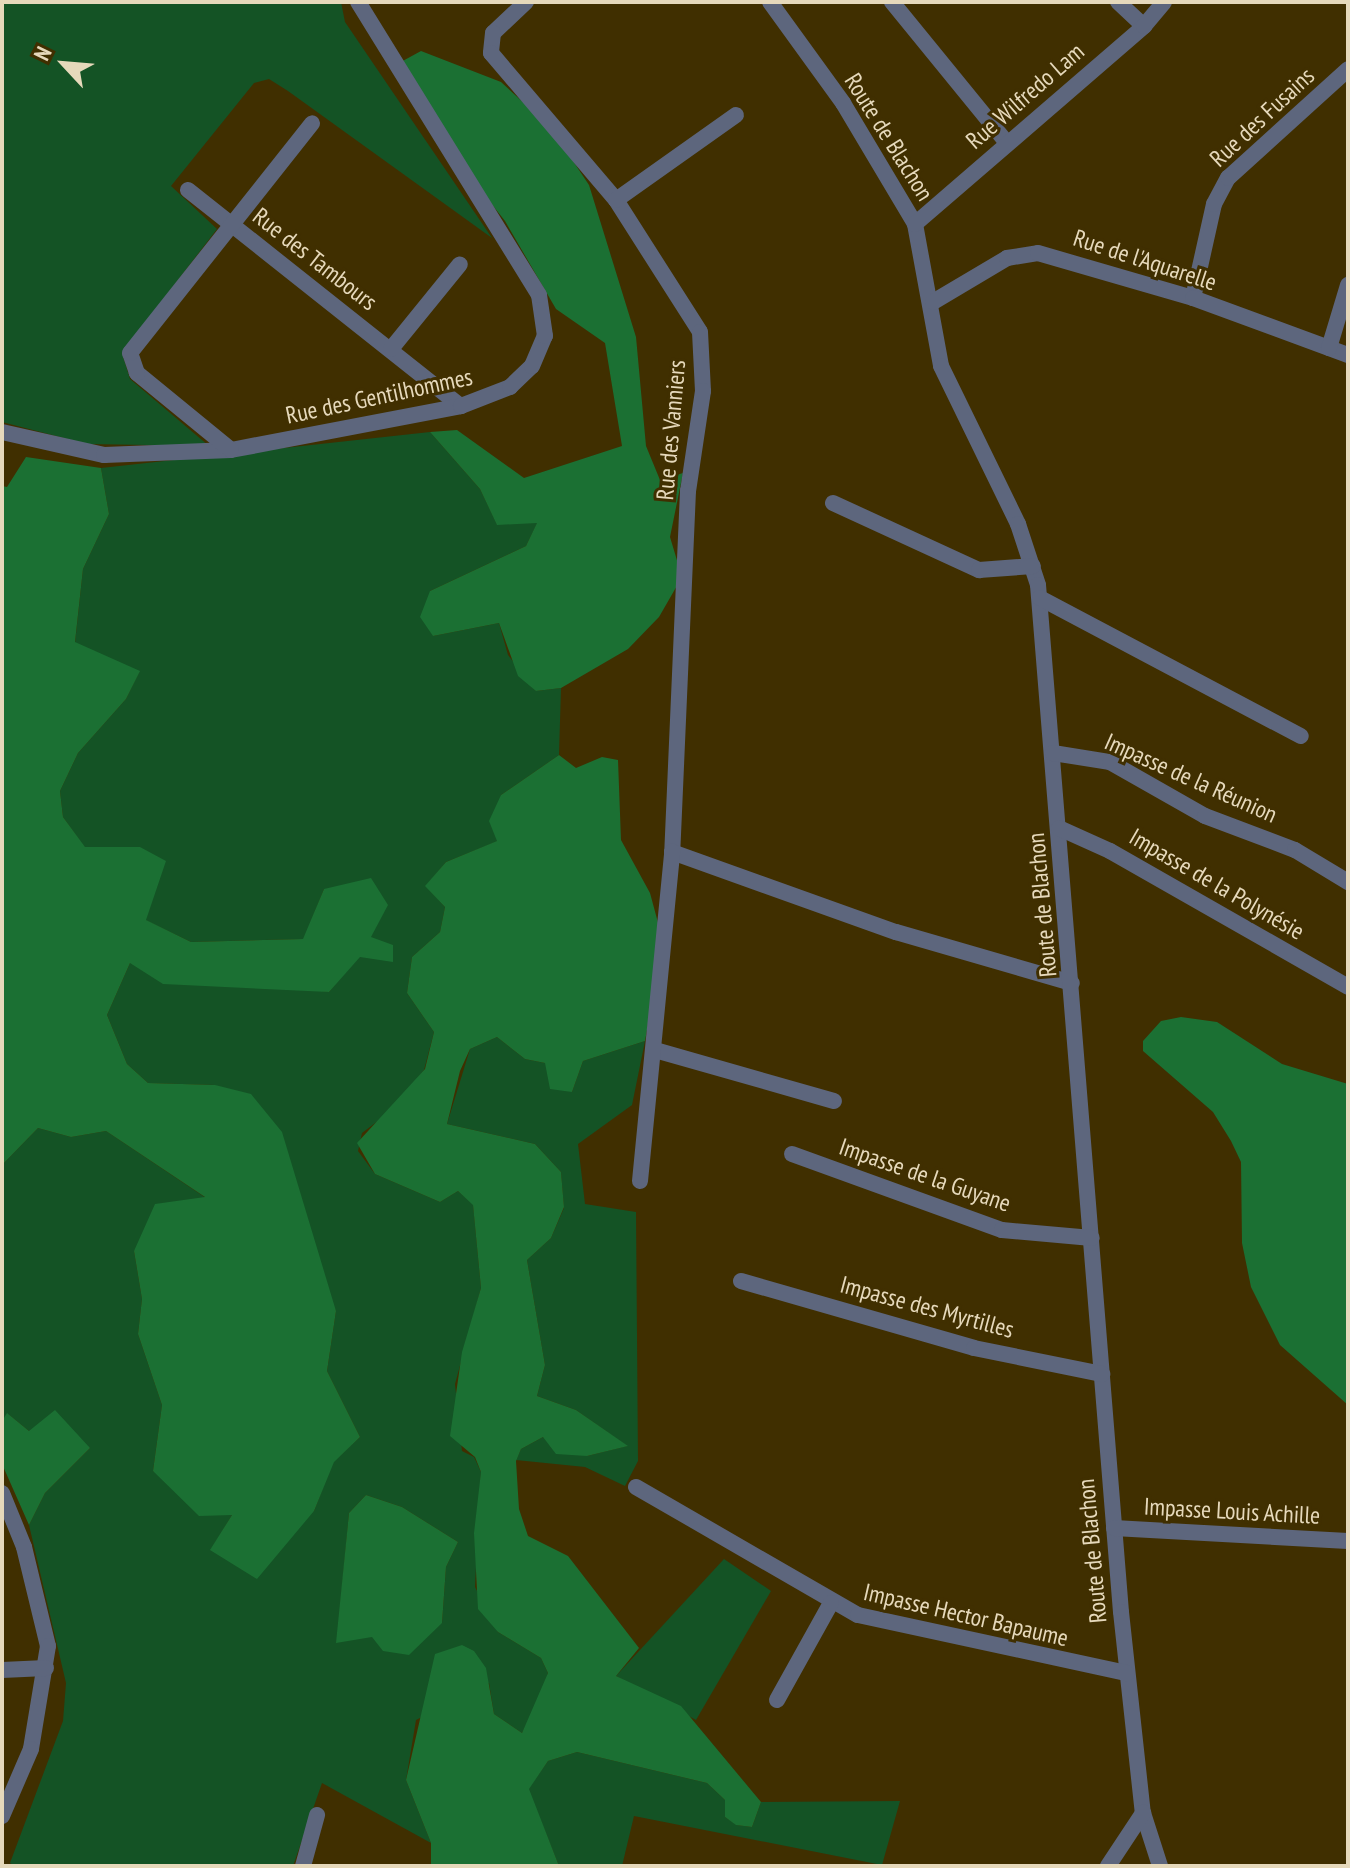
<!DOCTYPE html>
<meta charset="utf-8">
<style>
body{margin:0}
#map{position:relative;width:1350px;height:1868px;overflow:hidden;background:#402f00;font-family:"PT Sans Narrow",sans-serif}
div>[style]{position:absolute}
.green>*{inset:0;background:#145325}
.forest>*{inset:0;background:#1b7033}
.minor>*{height:16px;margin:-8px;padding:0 8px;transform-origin:8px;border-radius:8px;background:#5d667d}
span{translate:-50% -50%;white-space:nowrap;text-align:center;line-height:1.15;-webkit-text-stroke:6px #402f00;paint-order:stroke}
.street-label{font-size:24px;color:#e6d9bb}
.frame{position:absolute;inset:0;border:4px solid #e6d9bb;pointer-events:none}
.north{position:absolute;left:24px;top:24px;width:80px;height:80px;-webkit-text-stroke:6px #402f00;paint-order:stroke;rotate:296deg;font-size:22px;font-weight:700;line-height:32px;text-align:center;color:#e6d9bb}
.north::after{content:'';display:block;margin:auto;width:28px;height:36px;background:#e6d9bb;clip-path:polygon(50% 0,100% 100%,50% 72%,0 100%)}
</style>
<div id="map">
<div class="green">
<i style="clip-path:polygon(2px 2px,341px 2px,345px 22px,492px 238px,288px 91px,269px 79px,254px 83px,171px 186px,217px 229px,122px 353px,130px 379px,209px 446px,87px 444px,2px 422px)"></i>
<i style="clip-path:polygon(evenodd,430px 432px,480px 489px,497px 524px,538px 522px,526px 546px,430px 591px,433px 636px,499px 623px,508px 655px,536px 691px,561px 688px,559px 755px,501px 795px,498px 841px,446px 862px,426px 886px,445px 907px,440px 932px,412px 957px,407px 993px,434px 1032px,424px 1070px,391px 1111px,362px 1133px,358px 1151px,375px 1174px,440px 1202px,458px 1191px,473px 1204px,481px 1288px,455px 1384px,462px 1451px,474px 1457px,481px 1472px,475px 1587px,498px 1632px,541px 1658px,548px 1673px,541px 1698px,522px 1733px,494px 1714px,489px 1683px,416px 1720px,406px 1780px,431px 1843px,322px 1783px,293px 1866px,15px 1866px,10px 1863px,63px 1721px,66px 1683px,29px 1525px,45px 1493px,90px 1448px,29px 1431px,8px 1414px,2px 1421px,2px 1165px,38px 1128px,71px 1137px,106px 1131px,206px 1198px,134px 1251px,142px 1299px,138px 1334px,162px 1405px,153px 1471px,232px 1515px,211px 1550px,314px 1511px,333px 1462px,360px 1437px,327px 1371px,336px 1311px,215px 1085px,148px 1083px,127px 1064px,107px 1015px,130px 963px,329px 992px,371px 938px,324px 889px,304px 939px,191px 942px,145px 920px,140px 847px,85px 848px,63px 817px,60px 791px,78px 753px,126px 699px,139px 672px,75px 643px,83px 569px,109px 514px,101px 468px,430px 432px,366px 1495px,402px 1507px,458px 1542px,446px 1567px,442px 1623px,337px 1642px,349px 1513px,366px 1495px)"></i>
<i style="clip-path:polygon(497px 1037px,525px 1059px,545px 1063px,572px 1092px,583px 1061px,645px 1041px,632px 1105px,578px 1144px,585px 1204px,636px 1212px,638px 1461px,625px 1486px,585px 1467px,516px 1460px,521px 1449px,543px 1437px,587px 1456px,627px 1446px,576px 1410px,537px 1396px,545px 1365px,527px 1260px,551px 1238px,564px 1208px,561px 1172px,535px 1144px,447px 1124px,470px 1049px)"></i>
<i style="clip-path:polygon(724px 1559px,771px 1591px,696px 1720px,616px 1676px)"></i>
<i style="clip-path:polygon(577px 1752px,707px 1783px,725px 1800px,725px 1817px,737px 1825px,752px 1827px,761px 1802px,900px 1801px,882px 1865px,634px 1816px,622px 1866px,559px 1866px,528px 1789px,548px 1761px)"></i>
</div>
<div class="forest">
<i style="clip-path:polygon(421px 51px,501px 82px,551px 128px,589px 185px,636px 337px,646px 446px,660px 480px,683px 473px,670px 537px,682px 577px,659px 617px,628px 649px,561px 688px,536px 691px,518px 676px,499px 623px,433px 636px,420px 617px,430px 591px,526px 546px,537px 523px,497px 525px,480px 489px,430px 432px,457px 430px,524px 478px,622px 446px,605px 343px,556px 309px,505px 221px,468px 174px,399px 63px)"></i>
<i style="clip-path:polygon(26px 457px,101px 468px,109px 514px,83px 569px,75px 642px,140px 671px,126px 699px,78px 753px,60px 791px,63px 817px,85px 847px,140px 847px,166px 861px,146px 920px,191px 942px,303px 939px,324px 889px,371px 878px,388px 905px,371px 937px,393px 945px,393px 962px,360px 957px,329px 992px,163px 984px,130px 963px,107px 1015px,127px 1064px,148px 1083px,215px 1085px,251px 1094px,282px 1132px,336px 1311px,327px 1371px,360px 1437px,334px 1462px,314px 1511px,257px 1579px,210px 1550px,232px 1515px,199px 1516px,153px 1471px,162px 1405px,138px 1334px,142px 1299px,134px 1251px,155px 1204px,205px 1197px,106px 1131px,71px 1137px,38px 1128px,2px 1165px,2px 486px,7px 487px)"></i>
<i style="clip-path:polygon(559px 755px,576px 768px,602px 757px,618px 760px,621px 840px,650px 893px,660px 930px,658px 967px,645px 1041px,583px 1061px,572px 1092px,550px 1089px,545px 1063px,525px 1059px,497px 1037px,470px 1049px,460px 1071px,447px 1124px,535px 1144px,561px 1172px,564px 1207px,551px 1238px,527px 1260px,545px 1365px,537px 1396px,576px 1410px,628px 1446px,587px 1456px,556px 1454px,543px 1437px,521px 1449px,516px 1461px,519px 1509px,528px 1536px,568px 1556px,639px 1648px,616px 1676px,681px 1706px,761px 1802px,752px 1827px,736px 1825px,725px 1817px,725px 1800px,707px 1783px,577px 1752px,548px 1761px,529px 1789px,559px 1866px,431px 1866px,431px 1843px,406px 1780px,435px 1654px,462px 1645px,474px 1651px,486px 1668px,494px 1714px,522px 1733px,548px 1673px,541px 1658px,498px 1632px,478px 1609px,474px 1533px,481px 1472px,475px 1457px,450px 1436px,462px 1352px,481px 1288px,473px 1205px,458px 1191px,440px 1202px,375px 1174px,357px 1143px,425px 1069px,434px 1032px,407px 993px,412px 957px,440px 932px,445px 907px,425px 886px,446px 862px,497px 841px,489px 821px,501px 795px)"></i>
<i style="clip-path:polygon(1181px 1017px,1217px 1022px,1282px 1064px,1348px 1084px,1348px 1405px,1280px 1345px,1251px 1287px,1242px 1243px,1241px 1162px,1231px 1141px,1213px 1112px,1143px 1051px,1143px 1041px,1161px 1021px)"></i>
<i style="clip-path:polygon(55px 1410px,90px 1448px,45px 1493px,29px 1525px,2px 1464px,2px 1421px,7px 1413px,29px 1431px)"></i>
<i style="clip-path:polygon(366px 1495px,402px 1507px,458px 1542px,446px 1567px,442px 1623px,409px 1655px,383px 1651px,372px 1637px,336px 1643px,349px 1513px)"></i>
</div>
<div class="minor">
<i style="left:526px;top:2px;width:45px;rotate:136.8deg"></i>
<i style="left:493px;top:33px;width:20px;rotate:96deg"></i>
<i style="left:491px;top:53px;width:193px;rotate:49.6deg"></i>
<i style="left:616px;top:200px;width:156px;rotate:57.5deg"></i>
<i style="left:700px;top:332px;width:59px;rotate:87.1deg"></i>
<i style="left:703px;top:391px;width:101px;rotate:98.5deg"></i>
<i style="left:688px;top:491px;width:361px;rotate:92.5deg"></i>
<i style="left:672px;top:852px;width:238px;rotate:19.7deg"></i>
<i style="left:896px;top:932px;width:183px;rotate:16.2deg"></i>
<i style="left:770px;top:2px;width:125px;rotate:54.1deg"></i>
<i style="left:843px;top:103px;width:141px;rotate:59.2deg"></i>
<i style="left:915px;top:224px;width:144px;rotate:79.6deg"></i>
<i style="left:941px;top:366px;width:176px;rotate:64deg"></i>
<i style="left:1018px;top:524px;width:64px;rotate:71.8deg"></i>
<i style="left:1038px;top:585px;width:1030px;rotate:85.38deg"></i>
<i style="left:1121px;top:1612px;width:202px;rotate:83.8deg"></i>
<i style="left:1143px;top:1813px;width:56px;rotate:72.2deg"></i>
<i style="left:892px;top:2px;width:182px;rotate:50.8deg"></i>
<i style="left:1118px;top:2px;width:35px;rotate:43deg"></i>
<i style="left:188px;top:190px;width:348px;rotate:38.4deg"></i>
<i style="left:616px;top:200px;width:147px;rotate:-35.3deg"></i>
<i style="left:915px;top:224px;width:303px;rotate:-40.8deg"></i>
<i style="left:1144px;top:26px;width:31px;rotate:-50deg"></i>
<i style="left:1193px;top:298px;width:96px;rotate:-77.4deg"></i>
<i style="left:1214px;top:204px;width:30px;rotate:-62deg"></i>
<i style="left:1228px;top:178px;width:162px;rotate:-42.2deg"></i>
<i style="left:933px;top:302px;width:86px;rotate:-30.7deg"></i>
<i style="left:1007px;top:258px;width:31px;rotate:-9deg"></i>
<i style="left:1038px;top:253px;width:161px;rotate:16.2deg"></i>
<i style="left:1193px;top:298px;width:165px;rotate:20.2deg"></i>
<i style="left:1329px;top:348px;width:66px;rotate:-73.2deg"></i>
<i style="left:391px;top:349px;width:109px;rotate:-50.9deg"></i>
<i style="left:2px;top:432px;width:105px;rotate:12.7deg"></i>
<i style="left:104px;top:455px;width:127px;rotate:-2.3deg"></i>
<i style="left:231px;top:450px;width:234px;rotate:-10.8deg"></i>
<i style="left:461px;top:406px;width:53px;rotate:-21.2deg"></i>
<i style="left:510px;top:387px;width:30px;rotate:-44deg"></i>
<i style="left:532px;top:366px;width:33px;rotate:-67deg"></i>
<i style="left:545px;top:336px;width:41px;rotate:-98.3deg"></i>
<i style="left:539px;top:295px;width:344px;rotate:-121.7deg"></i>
<i style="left:231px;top:450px;width:122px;rotate:-140.7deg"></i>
<i style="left:137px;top:373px;width:21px;rotate:-109deg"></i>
<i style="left:130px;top:353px;width:293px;rotate:-51.6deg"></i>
<i style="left:833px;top:503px;width:161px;rotate:24.7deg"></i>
<i style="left:979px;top:570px;width:54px;rotate:-4.2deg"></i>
<i style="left:1040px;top:598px;width:295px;rotate:27.9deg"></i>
<i style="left:1053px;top:753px;width:58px;rotate:9deg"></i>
<i style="left:1110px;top:762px;width:109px;rotate:29.6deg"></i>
<i style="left:1205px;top:816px;width:96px;rotate:20.7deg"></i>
<i style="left:1295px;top:850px;width:62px;rotate:31.1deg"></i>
<i style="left:1059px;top:828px;width:56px;rotate:24.3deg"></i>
<i style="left:1110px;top:851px;width:274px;rotate:29.7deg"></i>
<i style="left:655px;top:1050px;width:186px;rotate:15.9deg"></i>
<i style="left:792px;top:1154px;width:223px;rotate:19.9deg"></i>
<i style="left:1002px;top:1230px;width:90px;rotate:5.1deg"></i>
<i style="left:640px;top:1181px;width:331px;rotate:-84.4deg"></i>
<i style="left:741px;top:1281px;width:242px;rotate:16deg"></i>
<i style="left:974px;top:1348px;width:131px;rotate:11.5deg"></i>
<i style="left:636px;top:1487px;width:256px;rotate:30deg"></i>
<i style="left:858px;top:1615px;width:275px;rotate:12.2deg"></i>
<i style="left:2px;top:1493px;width:58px;rotate:67.8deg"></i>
<i style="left:24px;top:1547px;width:102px;rotate:76.4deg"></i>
<i style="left:48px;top:1646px;width:104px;rotate:99.4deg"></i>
<i style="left:31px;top:1749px;width:73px;rotate:113.4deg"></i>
<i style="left:1114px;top:1528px;width:234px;rotate:3.2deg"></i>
<i style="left:2px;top:1670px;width:44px;rotate:-2.6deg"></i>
<i style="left:777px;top:1700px;width:111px;rotate:-60.9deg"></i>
<i style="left:303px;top:1866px;width:53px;rotate:-74.6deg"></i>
<i style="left:1108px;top:1866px;width:64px;rotate:-56.6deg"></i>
</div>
<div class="street-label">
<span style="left:1025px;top:96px;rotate:-41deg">Rue Wilfredo Lam</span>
<span style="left:1262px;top:117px;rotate:-43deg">Rue des Fusains</span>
<span style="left:889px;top:137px;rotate:58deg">Route de Blachon</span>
<span style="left:315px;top:259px;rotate:38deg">Rue des Tambours</span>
<span style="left:1145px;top:260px;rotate:18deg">Rue de l'Aquarelle</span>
<span style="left:379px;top:396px;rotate:-12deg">Rue des Gentilhommes</span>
<span style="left:671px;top:430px;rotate:-85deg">Rue des Vanniers</span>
<span style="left:1191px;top:778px;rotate:24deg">Impasse de la Réunion</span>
<span style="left:1217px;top:884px;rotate:30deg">Impasse de la Polynésie</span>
<span style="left:1042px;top:905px;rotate:-95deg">Route de Blachon</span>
<span style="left:925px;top:1175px;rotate:19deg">Impasse de la Guyane</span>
<span style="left:927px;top:1307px;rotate:15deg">Impasse des Myrtilles</span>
<span style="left:1232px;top:1511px;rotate:3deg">Impasse Louis Achille</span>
<span style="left:1092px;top:1551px;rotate:-95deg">Route de Blachon</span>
<span style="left:966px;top:1615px;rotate:13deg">Impasse Hector Bapaume</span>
</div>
<div class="frame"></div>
<div class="north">N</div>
</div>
